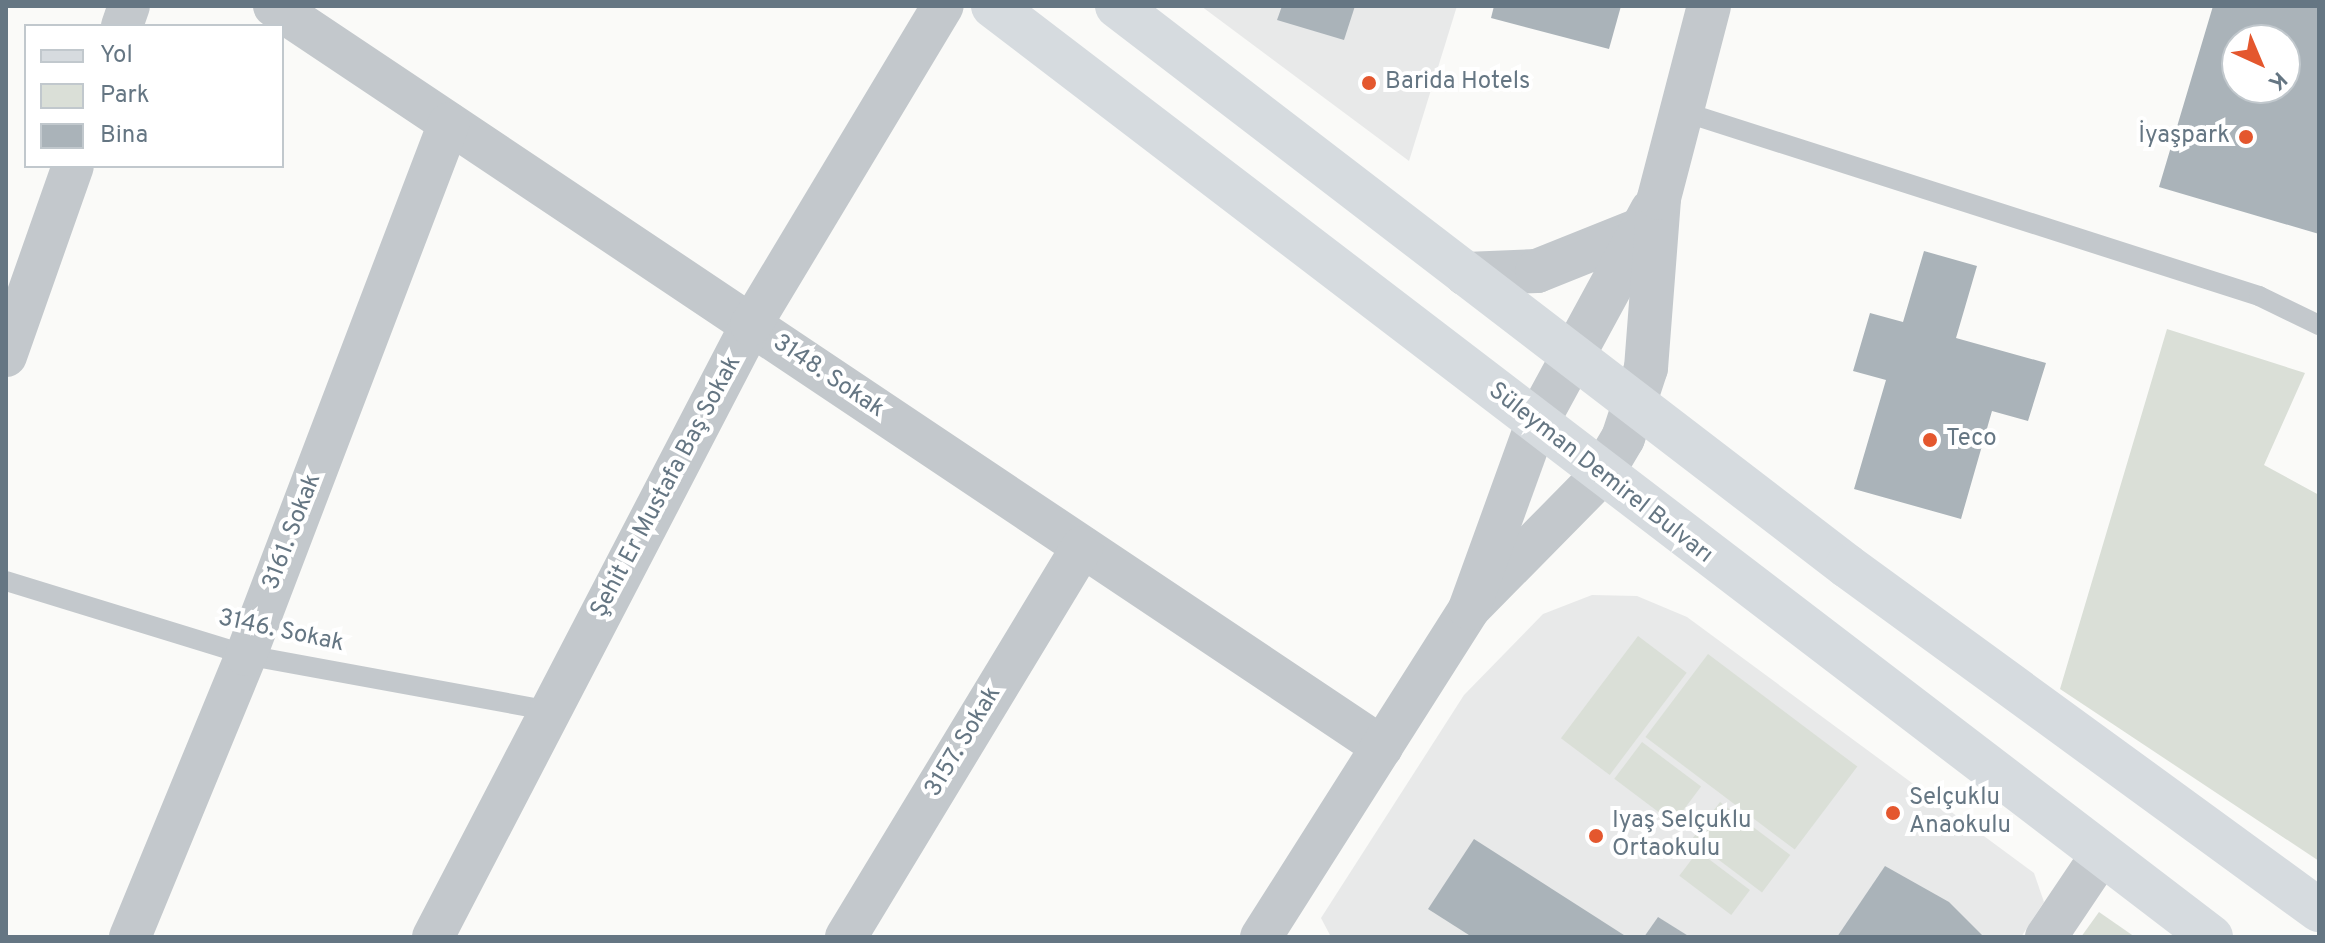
<!DOCTYPE html>
<meta charset="utf-8">
<style>
body{margin:0}
#map{position:relative;width:2325px;height:943px;overflow:hidden;background:#fafaf8;font-family:Overpass,sans-serif}
div>[style]{position:absolute}
.built>*{inset:0;background:#e8e9e9}
.green>*{inset:0;background:#dadfd7;transform-origin:0 0}
.building>*{inset:0;background:#aab3b9}
.service>*{height:20px;margin:-10px;padding:0 10px;transform-origin:10px;border-radius:10px;background:#c3c8cc}
.minor>*{height:42px;margin:-21px;padding:0 21px;transform-origin:21px;border-radius:21px;background:#c3c8cc}
.tertiary>*{height:44px;margin:-22px;padding:0 22px;transform-origin:22px;border-radius:22px;background:#c3c8cc}
.primary>*{height:44px;margin:-22px;padding:0 22px;transform-origin:22px;border-radius:22px;background:#d6dbdf}
.dots>*{width:22px;height:22px;translate:-50% -50%;box-sizing:border-box;border:4px solid #fff;border-radius:50%}
span{translate:-50% -50%;white-space:nowrap;text-align:center;line-height:1.15;-webkit-text-stroke:8px #fff;paint-order:stroke}
.poi-label{font-size:24px;color:#657683}
.left{translate:0 -50%;text-align:left}
.right{translate:-100% -50%;text-align:right}
.street-label{font-size:24px;color:#657683}
.frame{position:absolute;inset:0;border:8px solid #657683;pointer-events:none}
.legend{position:absolute;left:24px;top:24px;width:260px;height:144px;box-sizing:border-box;background:#fff;border:2px solid #c1c8cd;margin:0;padding:10px 14px;list-style:none;font-size:24px;color:#657683}
.legend li{display:flex;align-items:center;gap:16px;height:40px}
.legend b{width:40px;border:2px solid #c1c8cd}
.north{position:absolute;left:2221px;top:24px;width:80px;height:80px;box-sizing:border-box;background:#fff;border:2px solid #c1c8cd;border-radius:50%;rotate:136deg;font-size:22px;font-weight:700;line-height:32px;text-align:center;color:#657683}
.north::after{content:'';display:block;margin:auto;width:28px;height:36px;background:#e4572e;clip-path:polygon(50% 0,100% 100%,50% 72%,0 100%)}
</style>
<div id="map">
<div class="built">
<i style="clip-path:polygon(1201px 6px,1457px 6px,1409px 161px)"></i>
<i style="clip-path:polygon(1592px 595px,1637px 596px,1687px 617px,2034px 873px,2044px 902px,2021px 937px,1331px 937px,1321px 918px,1464px 695px,1543px 614px)"></i>
</div>
<div class="green">
<i style="clip-path:polygon(2167px 329px,2305px 373px,2264px 465px,2319px 495px,2319px 861px,2060px 689px)"></i>
<i style="left:1638px;top:636px;width:61px;height:128px;rotate:37deg"></i>
<i style="left:1708px;top:654px;width:187px;height:104px;rotate:37deg"></i>
<i style="left:1642px;top:742px;width:74px;height:46px;rotate:37deg"></i>
<i style="left:1720px;top:802px;width:88px;height:47px;rotate:37deg"></i>
<i style="left:1698px;top:851px;width:65px;height:31px;rotate:37deg"></i>
<i style="clip-path:polygon(2099px 912px,2135px 937px,2081px 937px)"></i>
</div>
<div class="building">
<i style="clip-path:polygon(1282px 6px,1355px 6px,1344px 40px,1277px 20px)"></i>
<i style="clip-path:polygon(1494px 6px,1621px 6px,1609px 49px,1491px 18px)"></i>
<i style="clip-path:polygon(evenodd,2213px 6px,2319px 6px,2319px 234px,2159px 187px,2213px 6px,2237px 40px,2285px 40px,2285px 88px,2237px 88px,2237px 40px)"></i>
<i style="clip-path:polygon(1924px 251px,1977px 266px,1956px 338px,2046px 363px,2028px 421px,1992px 411px,1961px 519px,1854px 489px,1886px 380px,1853px 371px,1870px 313px,1903px 322px)"></i>
<i style="clip-path:polygon(1474px 839px,1627px 937px,1472px 937px,1428px 909px)"></i>
<i style="clip-path:polygon(1885px 866px,1949px 902px,1984px 937px,1837px 937px)"></i>
<i style="clip-path:polygon(1658px 917px,1690px 937px,1644px 937px)"></i>
</div>
<div class="service">
<i style="left:1681px;top:111px;width:607px;rotate:17.75deg"></i>
<i style="left:2259px;top:296px;width:67px;rotate:25.8deg"></i>
<i style="left:6px;top:581px;width:251px;rotate:17.1deg"></i>
<i style="left:246px;top:655px;width:310px;rotate:10.4deg"></i>
</div>
<div class="minor">
<i style="left:274px;top:6px;width:1333px;rotate:33.77deg"></i>
<i style="left:122px;top:26px;width:21px;rotate:-71deg"></i>
<i style="left:6px;top:356px;width:201px;rotate:-70.6deg"></i>
<i style="left:1470px;top:608px;width:187px;rotate:-45.4deg"></i>
<i style="left:130px;top:937px;width:305px;rotate:-67.6deg"></i>
<i style="left:246px;top:655px;width:569px;rotate:-69.11deg"></i>
<i style="left:433px;top:937px;width:690px;rotate:-62.54deg"></i>
<i style="left:751px;top:325px;width:372px;rotate:-59deg"></i>
<i style="left:846px;top:937px;width:456px;rotate:-58.8deg"></i>
<i style="left:1261px;top:937px;width:388px;rotate:-57.6deg"></i>
<i style="left:1469px;top:609px;width:197px;rotate:-70.1deg"></i>
<i style="left:2046px;top:937px;width:95px;rotate:-56.1deg"></i>
</div>
<div class="tertiary">
<i style="left:1466px;top:274px;width:71px;rotate:-2.4deg"></i>
<i style="left:1537px;top:271px;width:113px;rotate:-21.8deg"></i>
<i style="left:1536px;top:424px;width:243px;rotate:-61.5deg"></i>
<i style="left:1601px;top:475px;width:43px;rotate:-59.3deg"></i>
<i style="left:1623px;top:438px;width:74px;rotate:-71.8deg"></i>
<i style="left:1646px;top:368px;width:170px;rotate:-85.6deg"></i>
<i style="left:1659px;top:198px;width:198px;rotate:-75.4deg"></i>
</div>
<div class="primary">
<i style="left:993px;top:6px;width:1533px;rotate:37.39deg"></i>
<i style="left:1117px;top:6px;width:920px;rotate:37.49deg"></i>
<i style="left:1847px;top:566px;width:584px;rotate:36.09deg"></i>
</div>
<div class="dots">
<i style="left:1369px;top:83px;background:#e4572e"></i>
<i style="left:2246px;top:137px;background:#e4572e"></i>
<i style="left:1930px;top:440px;background:#e4572e"></i>
<i style="left:1893px;top:813px;background:#e4572e"></i>
<i style="left:1596px;top:836px;background:#e4572e"></i>
</div>
<div class="poi-label">
<span class="left" style="left:1385px;top:83px">Barida Hotels</span>
<span class="right" style="left:2230px;top:137px">İyaşpark</span>
<span class="left" style="left:1946px;top:440px">Teco</span>
<span class="left" style="left:1909px;top:813px">Selçuklu<br>Anaokulu</span>
<span class="left" style="left:1612px;top:836px">Iyaş Selçuklu<br>Ortaokulu</span>
</div>
<div class="street-label">
<span style="left:828px;top:377px;rotate:34deg">3148. Sokak</span>
<span style="left:1600px;top:474px;rotate:38deg">Süleyman Demirel Bulvarı</span>
<span style="left:667px;top:487px;rotate:-62deg">Şehit Er Mustafa Baş Sokak</span>
<span style="left:293px;top:532px;rotate:-69deg">3161. Sokak</span>
<span style="left:281px;top:632px;rotate:12deg">3146. Sokak</span>
<span style="left:964px;top:742px;rotate:-59deg">3157. Sokak</span>
</div>
<div class="frame"></div>
<ul class="legend">
<li><b style="height:10px;background:#d6dbdf"></b>Yol</li>
<li><b style="height:22px;background:#dadfd7"></b>Park</li>
<li><b style="height:22px;background:#aab3b9"></b>Bina</li>
</ul>
<div class="north">K</div>
</div>
